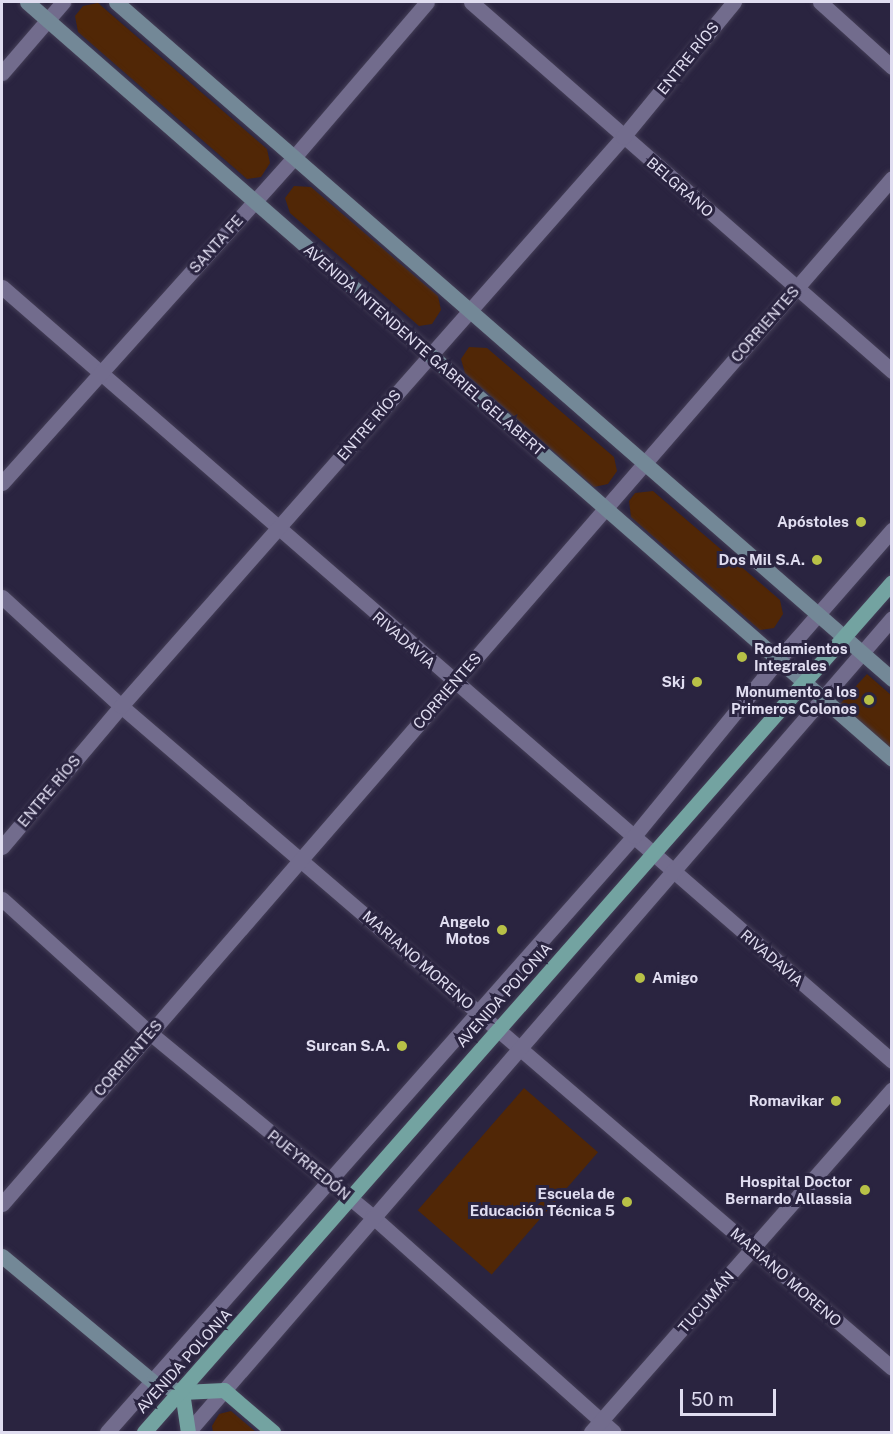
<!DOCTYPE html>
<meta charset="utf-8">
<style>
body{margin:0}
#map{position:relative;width:893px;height:1434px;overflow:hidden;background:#2a2440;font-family:"Public Sans",sans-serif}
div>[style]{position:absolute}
.green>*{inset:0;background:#512706;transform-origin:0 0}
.roads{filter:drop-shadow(0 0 2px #443e56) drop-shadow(0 0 2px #443e56)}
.street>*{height:15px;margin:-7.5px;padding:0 7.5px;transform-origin:7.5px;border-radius:7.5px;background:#726c8d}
.secondary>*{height:15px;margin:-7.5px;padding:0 7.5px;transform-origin:7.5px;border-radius:7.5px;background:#738897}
.primary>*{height:15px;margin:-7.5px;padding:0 7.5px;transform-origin:7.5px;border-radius:7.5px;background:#73a3a1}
.dots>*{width:16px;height:16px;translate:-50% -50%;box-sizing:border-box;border:3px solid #2a2440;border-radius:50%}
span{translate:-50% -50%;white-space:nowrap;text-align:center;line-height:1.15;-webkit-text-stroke:6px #2a2440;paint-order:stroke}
.street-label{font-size:15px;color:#e0ddf0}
.poi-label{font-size:15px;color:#e0ddf0;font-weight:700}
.right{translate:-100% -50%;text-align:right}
.left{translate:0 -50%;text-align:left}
.frame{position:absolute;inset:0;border:3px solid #e0ddf0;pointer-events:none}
.scale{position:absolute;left:680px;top:1389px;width:96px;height:27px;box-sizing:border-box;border:3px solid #e0ddf0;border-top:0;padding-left:8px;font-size:18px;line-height:21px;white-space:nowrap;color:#e0ddf0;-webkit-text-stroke:4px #2a2440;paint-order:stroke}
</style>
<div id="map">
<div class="green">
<i style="clip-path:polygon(98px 3px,267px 149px,270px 163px,261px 177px,247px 179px,78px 32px,75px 16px,83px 6px)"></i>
<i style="clip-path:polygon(294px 186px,311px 187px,438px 296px,441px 310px,432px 324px,419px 326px,290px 213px,285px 198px)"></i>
<i style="clip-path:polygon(469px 347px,487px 348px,614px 457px,617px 471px,608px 484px,594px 487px,465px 373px,461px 359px)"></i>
<i style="clip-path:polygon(653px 491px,780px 600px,783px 614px,774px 628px,760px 630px,631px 517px,629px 501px,635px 493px)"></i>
<i style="clip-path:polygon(867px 674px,891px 695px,891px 749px,839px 705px)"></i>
<i style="left:524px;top:1088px;width:98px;height:162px;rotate:41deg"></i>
<i style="clip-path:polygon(231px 1411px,256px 1432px,213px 1432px,212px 1426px,219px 1414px)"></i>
</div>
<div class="roads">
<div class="street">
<i style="left:471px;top:2px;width:560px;rotate:41.23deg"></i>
<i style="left:820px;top:2px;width:97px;rotate:42.1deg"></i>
<i style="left:2px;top:73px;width:94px;rotate:-49.3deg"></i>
<i style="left:2px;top:287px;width:1179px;rotate:41.01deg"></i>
<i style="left:2px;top:483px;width:440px;rotate:-48.1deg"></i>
<i style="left:296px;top:155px;width:201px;rotate:-49.4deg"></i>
<i style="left:2px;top:597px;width:161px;rotate:42.5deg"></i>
<i style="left:121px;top:706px;width:1016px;rotate:40.65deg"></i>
<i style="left:2px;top:847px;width:185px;rotate:-49.8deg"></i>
<i style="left:121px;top:706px;width:759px;rotate:-48.58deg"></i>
<i style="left:623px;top:137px;width:175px;rotate:-50.6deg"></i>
<i style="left:2px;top:899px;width:200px;rotate:42.2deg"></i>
<i style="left:150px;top:1033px;width:288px;rotate:39.5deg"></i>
<i style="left:372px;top:1216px;width:324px;rotate:41.8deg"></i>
<i style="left:2px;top:1204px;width:1358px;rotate:-49.06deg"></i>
<i style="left:107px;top:1432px;width:796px;rotate:-48.52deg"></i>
<i style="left:634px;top:836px;width:227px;rotate:-50.7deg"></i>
<i style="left:778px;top:660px;width:173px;rotate:-48.8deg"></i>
<i style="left:188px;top:1432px;width:1076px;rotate:-49.14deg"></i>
<i style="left:591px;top:1432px;width:456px;rotate:-48.7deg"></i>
</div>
<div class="secondary">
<i style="left:27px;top:2px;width:1149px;rotate:41.19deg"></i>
<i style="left:116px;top:2px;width:1030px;rotate:41.1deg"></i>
<i style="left:2px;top:1256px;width:197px;rotate:39.8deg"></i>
<i style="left:153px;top:1382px;width:31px;rotate:19deg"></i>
</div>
<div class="primary">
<i style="left:182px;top:1392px;width:42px;rotate:-2.7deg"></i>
<i style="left:224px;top:1390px;width:65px;rotate:40.6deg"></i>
<i style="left:182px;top:1392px;width:40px;rotate:81.5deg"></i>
<i style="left:144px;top:1432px;width:1132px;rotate:-48.65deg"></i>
</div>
</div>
<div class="dots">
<i style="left:861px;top:522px;background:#b8c147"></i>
<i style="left:817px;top:560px;background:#b8c147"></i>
<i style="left:742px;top:657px;background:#b8c147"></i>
<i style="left:697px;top:682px;background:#b8c147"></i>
<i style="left:869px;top:700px;background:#b8c147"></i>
<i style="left:502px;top:930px;background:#b8c147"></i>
<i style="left:640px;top:978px;background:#b8c147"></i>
<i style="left:402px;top:1046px;background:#b8c147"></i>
<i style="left:836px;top:1101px;background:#b8c147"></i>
<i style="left:865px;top:1190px;background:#b8c147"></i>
<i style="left:627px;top:1202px;background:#b8c147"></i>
</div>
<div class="street-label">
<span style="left:688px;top:58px;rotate:-51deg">ENTRE RÍOS</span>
<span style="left:680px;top:187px;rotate:41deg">BELGRANO</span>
<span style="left:216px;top:244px;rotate:-48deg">SANTA FE</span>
<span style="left:765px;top:324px;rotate:-49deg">CORRIENTES</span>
<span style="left:424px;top:350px;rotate:41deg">AVENIDA INTENDENTE GABRIEL GELABERT</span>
<span style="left:369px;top:425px;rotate:-49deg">ENTRE RÍOS</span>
<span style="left:404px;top:640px;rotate:41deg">RIVADAVIA</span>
<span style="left:447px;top:691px;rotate:-49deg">CORRIENTES</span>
<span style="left:49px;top:791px;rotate:-50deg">ENTRE RÍOS</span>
<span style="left:772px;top:958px;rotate:41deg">RIVADAVIA</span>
<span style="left:418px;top:960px;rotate:41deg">MARIANO MORENO</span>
<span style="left:504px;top:995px;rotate:-48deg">AVENIDA POLONIA</span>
<span style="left:128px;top:1058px;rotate:-49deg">CORRIENTES</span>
<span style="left:309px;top:1165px;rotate:39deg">PUEYRREDÓN</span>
<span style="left:786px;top:1277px;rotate:41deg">MARIANO MORENO</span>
<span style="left:706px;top:1302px;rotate:-49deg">TUCUMÁN</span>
<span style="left:184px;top:1361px;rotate:-48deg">AVENIDA POLONIA</span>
</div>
<div class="poi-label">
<span class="right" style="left:849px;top:522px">Apóstoles</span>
<span class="right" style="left:805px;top:560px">Dos Mil S.A.</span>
<span class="left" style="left:754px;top:657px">Rodamientos<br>Integrales</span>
<span class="right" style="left:685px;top:682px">Skj</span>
<span class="right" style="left:857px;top:700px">Monumento a los<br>Primeros Colonos</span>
<span class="right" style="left:490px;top:930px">Angelo<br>Motos</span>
<span class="left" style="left:652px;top:978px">Amigo</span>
<span class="right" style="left:390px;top:1046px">Surcan S.A.</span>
<span class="right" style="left:824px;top:1101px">Romavikar</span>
<span class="right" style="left:852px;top:1190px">Hospital Doctor<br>Bernardo Allassia</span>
<span class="right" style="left:615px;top:1202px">Escuela de<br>Educación Técnica 5</span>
</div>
<div class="frame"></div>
<div class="scale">50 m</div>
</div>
